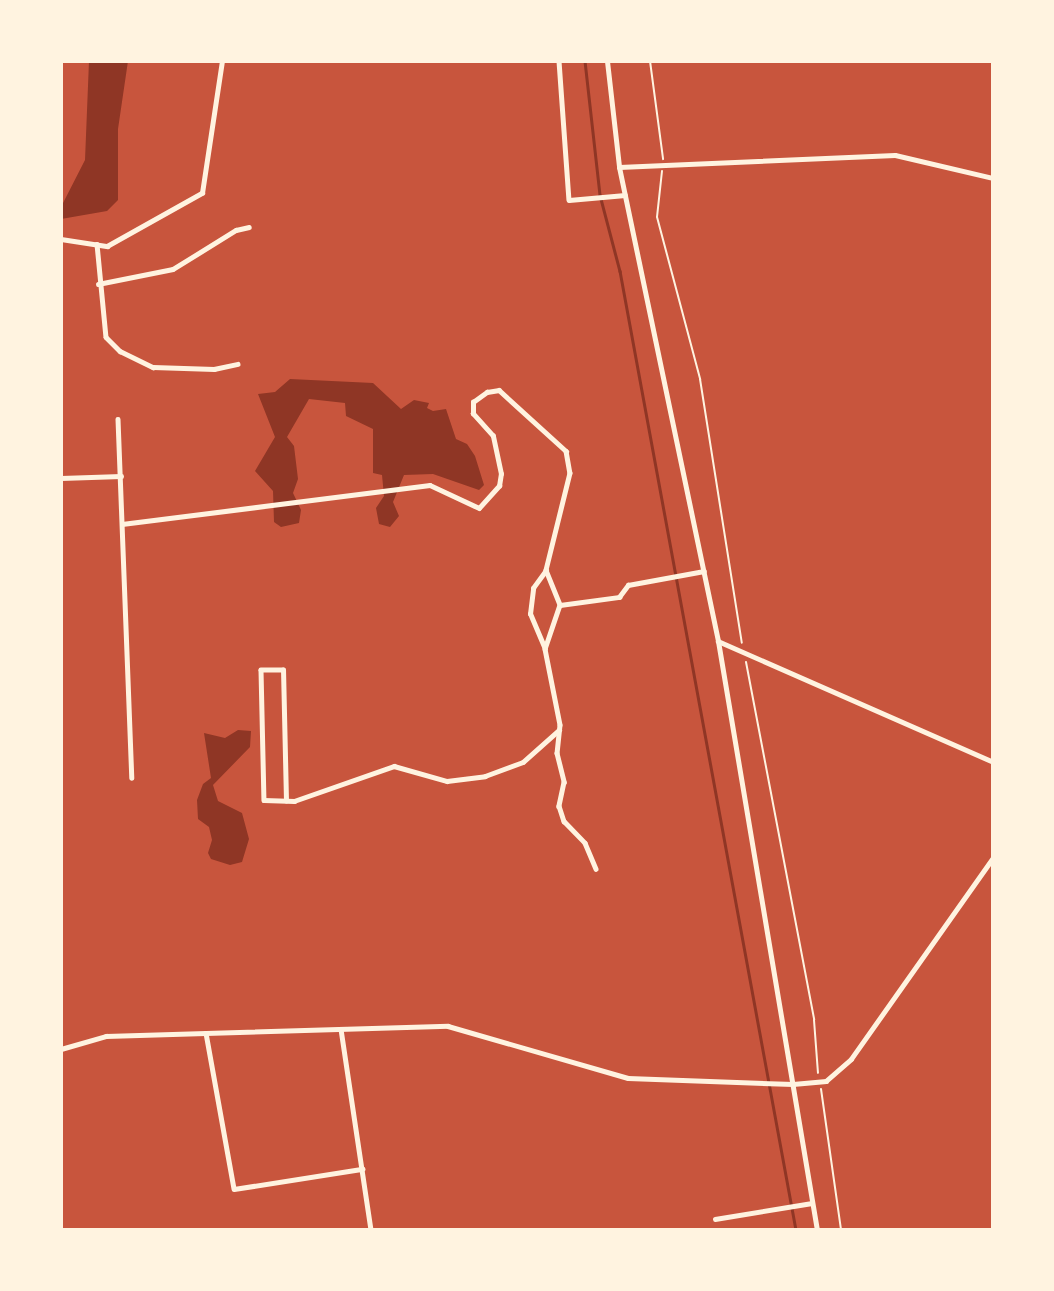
<!DOCTYPE html>
<style>
body{margin:0}
#map{position:relative;width:1054px;height:1291px;overflow:hidden;background:#c8553d;font-family:"Sofia Sans Condensed",sans-serif}
div>[style]{position:absolute}
.water>*{inset:0;background:#8f3625}
.stream>*{height:2.5px;margin:-1.25px;padding:0 1.25px;transform-origin:1.25px;border-radius:1.25px;background:#8f3625}
.path>*{height:2px;margin:-1px;padding:0 1px;transform-origin:1px;border-radius:1px;background:#fff3e0}
.minor>*{height:4.5px;margin:-2.25px;padding:0 2.25px;transform-origin:2.25px;border-radius:2.25px;background:#fff3e0}
.tertiary>*{height:5px;margin:-2.5px;padding:0 2.5px;transform-origin:2.5px;border-radius:2.5px;background:#fff3e0}
span{translate:-50% -50%;white-space:nowrap;text-align:center;line-height:1.15;-webkit-text-stroke:7px #fff3e0;paint-order:stroke}
.frame{position:absolute;inset:0;border:63px solid #fff3e0;pointer-events:none}
</style>
<div id="map">
<div class="water">
<i style="clip-path:polygon(89px 61px,128px 61px,118px 129px,118px 200px,107px 211px,61px 219px,61px 207px,85px 160px)"></i>
<i style="clip-path:polygon(290px 379px,373px 383px,401px 409px,414px 400px,429px 403px,427px 408px,433px 411px,446px 409px,456px 439px,467px 444px,475px 456px,484px 485px,479px 490px,433px 474px,404px 475px,393px 502px,399px 516px,390px 527px,379px 524px,376px 508px,384px 496px,382px 475px,373px 473px,373px 429px,346px 416px,345px 403px,309px 399px,287px 437px,294px 446px,298px 479px,293px 493px,301px 510px,299px 523px,281px 527px,274px 522px,273px 491px,255px 471px,275px 437px,258px 394px,275px 392px)"></i>
<i style="clip-path:polygon(238px 730px,251px 731px,250px 747px,213px 785px,218px 801px,242px 813px,249px 839px,242px 862px,230px 865px,211px 859px,208px 853px,212px 840px,209px 827px,198px 819px,197px 800px,203px 784px,211px 778px,204px 733px,225px 738px)"></i>
</div>
<div class="stream">
<i style="left:585px;top:61px;width:135px;rotate:83.6deg"></i>
<i style="left:600px;top:195px;width:79px;rotate:75.3deg"></i>
<i style="left:620px;top:271px;width:975px;rotate:79.6deg"></i>
</div>
<div class="path">
<i style="left:650px;top:61px;width:99px;rotate:82.4deg"></i>
<i style="left:662px;top:171px;width:46px;rotate:96.2deg"></i>
<i style="left:657px;top:217px;width:168px;rotate:75.1deg"></i>
<i style="left:700px;top:379px;width:267px;rotate:81deg"></i>
<i style="left:746px;top:662px;width:364px;rotate:79.2deg"></i>
<i style="left:814px;top:1020px;width:53px;rotate:85.7deg"></i>
<i style="left:821px;top:1089px;width:142px;rotate:81.9deg"></i>
</div>
<div class="minor">
<i style="left:559px;top:61px;width:139px;rotate:85.9deg"></i>
<i style="left:569px;top:200px;width:56px;rotate:-5.1deg"></i>
<i style="left:61px;top:239px;width:47px;rotate:8.7deg"></i>
<i style="left:107px;top:246px;width:109px;rotate:-29.2deg"></i>
<i style="left:202px;top:193px;width:134px;rotate:-81.4deg"></i>
<i style="left:97px;top:244px;width:93px;rotate:84.5deg"></i>
<i style="left:106px;top:337px;width:20px;rotate:45deg"></i>
<i style="left:120px;top:351px;width:37px;rotate:26deg"></i>
<i style="left:153px;top:367px;width:61px;rotate:1.9deg"></i>
<i style="left:214px;top:369px;width:24px;rotate:-12deg"></i>
<i style="left:98px;top:284px;width:76px;rotate:-11.3deg"></i>
<i style="left:173px;top:269px;width:74px;rotate:-31.8deg"></i>
<i style="left:236px;top:230px;width:13px;rotate:-13deg"></i>
<i style="left:118px;top:419px;width:359px;rotate:87.8deg"></i>
<i style="left:61px;top:478px;width:60px;rotate:-1.9deg"></i>
<i style="left:122px;top:524px;width:310px;rotate:-7.2deg"></i>
<i style="left:430px;top:485px;width:54px;rotate:25.1deg"></i>
<i style="left:479px;top:508px;width:30px;rotate:-48deg"></i>
<i style="left:499px;top:486px;width:12px;rotate:-81deg"></i>
<i style="left:501px;top:474px;width:39px;rotate:-102deg"></i>
<i style="left:493px;top:436px;width:30px;rotate:-132deg"></i>
<i style="left:473px;top:414px;width:12px;rotate:-90deg"></i>
<i style="left:473px;top:402px;width:17px;rotate:-36deg"></i>
<i style="left:487px;top:392px;width:12px;rotate:-9deg"></i>
<i style="left:499px;top:390px;width:91px;rotate:42.3deg"></i>
<i style="left:566px;top:451px;width:22px;rotate:80deg"></i>
<i style="left:570px;top:473px;width:100px;rotate:103.9deg"></i>
<i style="left:560px;top:605px;width:46px;rotate:108.8deg"></i>
<i style="left:545px;top:649px;width:38px;rotate:-113deg"></i>
<i style="left:530px;top:614px;width:26px;rotate:-83deg"></i>
<i style="left:533px;top:588px;width:22px;rotate:-54deg"></i>
<i style="left:546px;top:570px;width:38px;rotate:68deg"></i>
<i style="left:560px;top:605px;width:60px;rotate:-7.7deg"></i>
<i style="left:619px;top:597px;width:15px;rotate:-53deg"></i>
<i style="left:628px;top:585px;width:77px;rotate:-10.4deg"></i>
<i style="left:718px;top:641px;width:300px;rotate:23.7deg"></i>
<i style="left:545px;top:649px;width:77px;rotate:78.8deg"></i>
<i style="left:560px;top:725px;width:28px;rotate:96deg"></i>
<i style="left:557px;top:753px;width:30px;rotate:76deg"></i>
<i style="left:564px;top:782px;width:25px;rotate:102deg"></i>
<i style="left:559px;top:806px;width:16px;rotate:72deg"></i>
<i style="left:564px;top:821px;width:30px;rotate:46deg"></i>
<i style="left:585px;top:843px;width:28px;rotate:67deg"></i>
<i style="left:286px;top:801px;width:131px;rotate:-91.3deg"></i>
<i style="left:283px;top:670px;width:22px;rotate:180deg"></i>
<i style="left:261px;top:670px;width:130px;rotate:88.7deg"></i>
<i style="left:264px;top:800px;width:30px;rotate:2deg"></i>
<i style="left:294px;top:801px;width:106px;rotate:-19.3deg"></i>
<i style="left:394px;top:766px;width:55px;rotate:15.8deg"></i>
<i style="left:447px;top:781px;width:38px;rotate:-7deg"></i>
<i style="left:485px;top:776px;width:40px;rotate:-20.2deg"></i>
<i style="left:523px;top:762px;width:48px;rotate:-41.6deg"></i>
<i style="left:341px;top:1029px;width:203px;rotate:81.5deg"></i>
<i style="left:206px;top:1033px;width:158px;rotate:79.8deg"></i>
<i style="left:234px;top:1189px;width:130px;rotate:-8.9deg"></i>
<i style="left:61px;top:1049px;width:47px;rotate:-16.1deg"></i>
<i style="left:106px;top:1036px;width:342px;rotate:-1.7deg"></i>
<i style="left:448px;top:1026px;width:187px;rotate:16.1deg"></i>
<i style="left:628px;top:1078px;width:165px;rotate:2.1deg"></i>
<i style="left:793px;top:1084px;width:33px;rotate:-5deg"></i>
<i style="left:826px;top:1081px;width:33px;rotate:-41deg"></i>
<i style="left:851px;top:1059px;width:246px;rotate:-54.8deg"></i>
<i style="left:715px;top:1219px;width:98px;rotate:-9.4deg"></i>
</div>
<div class="tertiary">
<i style="left:607px;top:61px;width:107px;rotate:83.5deg"></i>
<i style="left:619px;top:167px;width:484px;rotate:78.2deg"></i>
<i style="left:718px;top:641px;width:597px;rotate:80.46deg"></i>
<i style="left:619px;top:167px;width:276px;rotate:-2.5deg"></i>
<i style="left:895px;top:155px;width:101px;rotate:13.2deg"></i>
</div>
<div class="frame"></div>
</div>
